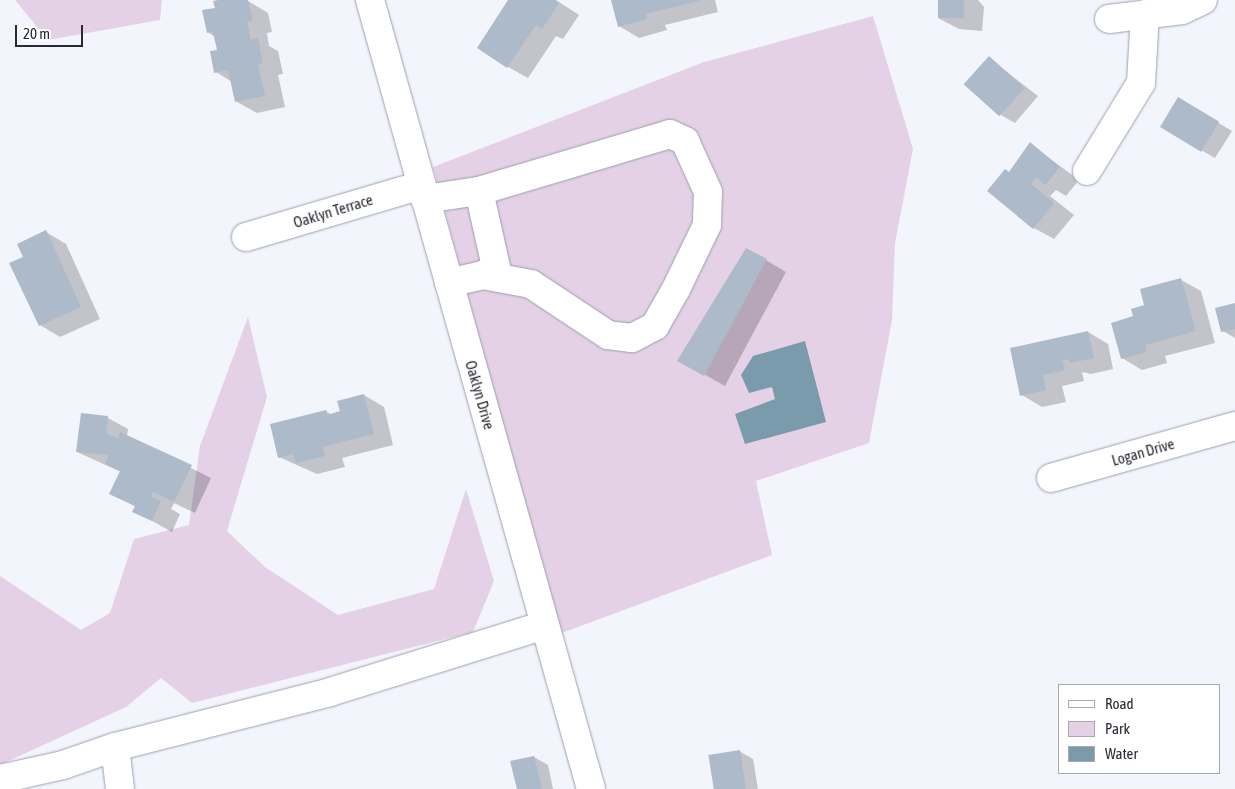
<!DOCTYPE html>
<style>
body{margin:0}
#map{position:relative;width:1235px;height:789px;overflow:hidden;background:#f3f5fd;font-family:"Asap Condensed",sans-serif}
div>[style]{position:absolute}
.green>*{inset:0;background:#e4d1e6}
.water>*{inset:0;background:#7a9bab}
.shadow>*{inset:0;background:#0003}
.building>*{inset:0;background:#acbaca;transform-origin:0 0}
.roads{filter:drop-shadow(0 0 1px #9b9fb1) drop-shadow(0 0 1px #9b9fb1)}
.minor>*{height:28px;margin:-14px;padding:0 14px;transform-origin:14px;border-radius:14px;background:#fff}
span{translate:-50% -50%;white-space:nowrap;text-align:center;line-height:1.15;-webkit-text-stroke:5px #fff;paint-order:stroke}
.street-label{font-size:15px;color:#282931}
.legend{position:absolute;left:1058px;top:684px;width:162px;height:90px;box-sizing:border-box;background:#fff;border:1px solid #a9a9ad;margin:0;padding:6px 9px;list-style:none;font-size:15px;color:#282931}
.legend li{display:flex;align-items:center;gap:10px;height:25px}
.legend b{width:25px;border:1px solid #a9a9ad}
.scale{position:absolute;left:15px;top:25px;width:68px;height:22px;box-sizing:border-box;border:2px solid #282931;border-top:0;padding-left:6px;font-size:15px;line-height:18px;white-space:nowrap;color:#282931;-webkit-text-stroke:4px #fff;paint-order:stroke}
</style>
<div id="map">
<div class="green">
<i style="clip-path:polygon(15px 0,162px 0,160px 20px,48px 40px)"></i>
<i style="clip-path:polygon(873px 16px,913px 149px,895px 243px,892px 320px,869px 443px,756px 481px,772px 555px,559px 634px,433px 167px,704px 62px)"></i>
<i style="clip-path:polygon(248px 317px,267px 397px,227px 531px,265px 567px,338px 615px,434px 589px,466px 489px,494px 581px,473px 632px,192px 703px,161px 678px,126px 707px,0 765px,0 576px,81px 630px,110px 613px,134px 539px,189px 525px,200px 446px)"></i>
</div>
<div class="water">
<i style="clip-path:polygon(805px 341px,826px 422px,745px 444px,735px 414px,775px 399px,772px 387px,749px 393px,741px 375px,753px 356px)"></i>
</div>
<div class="shadow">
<i style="clip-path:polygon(224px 0,248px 1px,268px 13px,272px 32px,267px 33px,269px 46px,278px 51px,283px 74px,278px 75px,285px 107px,257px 113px,237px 102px,232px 82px,216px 72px,218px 51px,215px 37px,208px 32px,216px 9px)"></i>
<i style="clip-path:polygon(510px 0,556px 0,579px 15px,563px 39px,556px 36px,528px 78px,508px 67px)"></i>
<i style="clip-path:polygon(612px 0,715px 0,718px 12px,665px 25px,667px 30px,639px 38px,619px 26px)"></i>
<i style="clip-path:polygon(941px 0,978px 0,984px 7px,982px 31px,959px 29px,938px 18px)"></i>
<i style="clip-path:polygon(989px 58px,1038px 96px,1015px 123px,1001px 115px)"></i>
<i style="clip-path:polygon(1178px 99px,1232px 131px,1215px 158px,1201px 150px)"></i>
<i style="clip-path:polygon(1030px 144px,1079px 180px,1066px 196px,1056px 190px,1050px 196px,1074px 215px,1054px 239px,1034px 228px,1010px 173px)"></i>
<i style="clip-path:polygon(46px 232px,66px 244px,100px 319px,60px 337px,40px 325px,24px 257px)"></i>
<i style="clip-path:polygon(747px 249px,786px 272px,725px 386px,679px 360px)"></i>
<i style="clip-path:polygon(1181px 280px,1201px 291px,1215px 343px,1165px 356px,1167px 363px,1142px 370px,1122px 358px,1135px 317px)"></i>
<i style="clip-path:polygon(1235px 304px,1235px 338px,1223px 331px)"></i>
<i style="clip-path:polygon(1088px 332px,1108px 344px,1113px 369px,1091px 374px,1082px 372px,1084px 381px,1062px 386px,1066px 402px,1042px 407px,1022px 395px)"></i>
<i style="clip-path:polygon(364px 395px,384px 407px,393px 445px,342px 458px,345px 467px,317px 474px,279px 457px,326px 411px,332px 415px,342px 412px)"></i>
<i style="clip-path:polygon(108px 418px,128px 429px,127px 436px,211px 478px,195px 513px,174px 503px,171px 509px,180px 514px,172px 532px,134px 511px,136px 507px,111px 493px,121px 472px,77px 452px)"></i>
<i style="clip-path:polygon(739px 751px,753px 759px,758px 789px,714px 789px)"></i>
<i style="clip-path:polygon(534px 757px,548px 765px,553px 789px,518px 789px)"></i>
</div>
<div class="building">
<i style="clip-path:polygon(218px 0,248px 0,253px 21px,247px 22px,251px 40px,258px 38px,263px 63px,258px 64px,265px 96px,235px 102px,228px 70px,214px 73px,210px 51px,217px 50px,213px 32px,207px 33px,202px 10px,215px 8px,213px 1px)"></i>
<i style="clip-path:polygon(508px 0,555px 0,559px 3px,542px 29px,536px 25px,507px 68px,477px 48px)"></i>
<i style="clip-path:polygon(611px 0,699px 0,699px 1px,646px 14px,647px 19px,618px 27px)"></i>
<i style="left:938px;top:0;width:26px;height:18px"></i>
<i style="left:989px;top:56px;width:48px;height:38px;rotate:42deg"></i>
<i style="left:1178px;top:97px;width:48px;height:35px;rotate:31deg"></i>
<i style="clip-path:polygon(1030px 142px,1060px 167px,1045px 185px,1036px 177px,1031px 184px,1054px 203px,1033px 229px,987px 191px,1005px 169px,1009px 172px)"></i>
<i style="clip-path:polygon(46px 230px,81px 307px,39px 326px,9px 263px,23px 257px,17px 244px)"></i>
<i style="clip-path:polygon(746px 248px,767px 259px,704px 376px,677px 361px)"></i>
<i style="clip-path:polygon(1181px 278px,1196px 331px,1145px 345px,1147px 352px,1121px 359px,1111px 323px,1133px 316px,1131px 309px,1144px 305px,1140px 289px)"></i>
<i style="clip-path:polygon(1235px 303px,1235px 329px,1221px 332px,1215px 308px)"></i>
<i style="clip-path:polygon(1088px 331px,1094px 358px,1070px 363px,1069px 359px,1062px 361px,1065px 370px,1043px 375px,1046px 390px,1020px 396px,1010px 348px)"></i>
<i style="clip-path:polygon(364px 394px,374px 434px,323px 447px,325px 456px,296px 463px,293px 454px,278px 458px,270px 424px,326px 410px,327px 415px,340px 411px,337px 401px)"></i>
<i style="clip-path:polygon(81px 413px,108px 416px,106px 433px,118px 438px,120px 432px,192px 465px,174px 502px,153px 492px,151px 497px,161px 501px,152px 521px,132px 512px,135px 506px,109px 494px,120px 471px,105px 464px,109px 455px,76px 452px)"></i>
<i style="left:740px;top:750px;width:39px;height:32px;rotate:81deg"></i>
<i style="clip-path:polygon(534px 756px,542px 789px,517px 789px,510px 761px)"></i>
</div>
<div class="roads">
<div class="minor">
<i style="left:370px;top:0;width:819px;rotate:74.35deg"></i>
<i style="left:1109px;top:19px;width:74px;rotate:-7deg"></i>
<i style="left:1182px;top:10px;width:23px;rotate:-25deg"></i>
<i style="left:1087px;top:171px;width:103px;rotate:-58.5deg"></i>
<i style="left:1141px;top:83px;width:69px;rotate:-86.7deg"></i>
<i style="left:479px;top:191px;width:87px;rotate:77.4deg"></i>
<i style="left:425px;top:199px;width:55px;rotate:-8.4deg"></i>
<i style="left:479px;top:191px;width:199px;rotate:-16.6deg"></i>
<i style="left:670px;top:134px;width:17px;rotate:25deg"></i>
<i style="left:685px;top:141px;width:56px;rotate:65.7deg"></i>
<i style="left:708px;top:192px;width:33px;rotate:92deg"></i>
<i style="left:707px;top:225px;width:71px;rotate:115.8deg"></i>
<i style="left:676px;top:289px;width:43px;rotate:119.6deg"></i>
<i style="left:655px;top:326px;width:26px;rotate:152deg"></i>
<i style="left:632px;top:338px;width:24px;rotate:-173deg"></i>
<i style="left:608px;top:335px;width:92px;rotate:-146.5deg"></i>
<i style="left:531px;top:284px;width:49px;rotate:-169.4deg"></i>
<i style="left:483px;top:275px;width:35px;rotate:167deg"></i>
<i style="left:246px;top:237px;width:183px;rotate:-16.5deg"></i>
<i style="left:1051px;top:478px;width:191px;rotate:-15.8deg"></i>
<i style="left:0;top:784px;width:8px;rotate:-50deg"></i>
<i style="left:5px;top:778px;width:59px;rotate:-12.6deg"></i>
<i style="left:63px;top:765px;width:55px;rotate:-19.1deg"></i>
<i style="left:120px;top:789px;width:42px;rotate:-96.8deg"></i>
<i style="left:115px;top:747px;width:222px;rotate:-14.3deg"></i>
<i style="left:330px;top:692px;width:225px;rotate:-17.3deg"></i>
</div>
</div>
<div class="street-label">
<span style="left:333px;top:211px;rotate:-17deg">Oaklyn Terrace</span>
<span style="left:480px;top:395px;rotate:74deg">Oaklyn Drive</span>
<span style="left:1143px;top:452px;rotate:-16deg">Logan Drive</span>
</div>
<ul class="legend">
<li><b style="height:6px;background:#fff"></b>Road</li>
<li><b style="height:14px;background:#e4d1e6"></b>Park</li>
<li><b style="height:14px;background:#7a9bab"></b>Water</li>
</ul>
<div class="scale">20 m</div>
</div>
